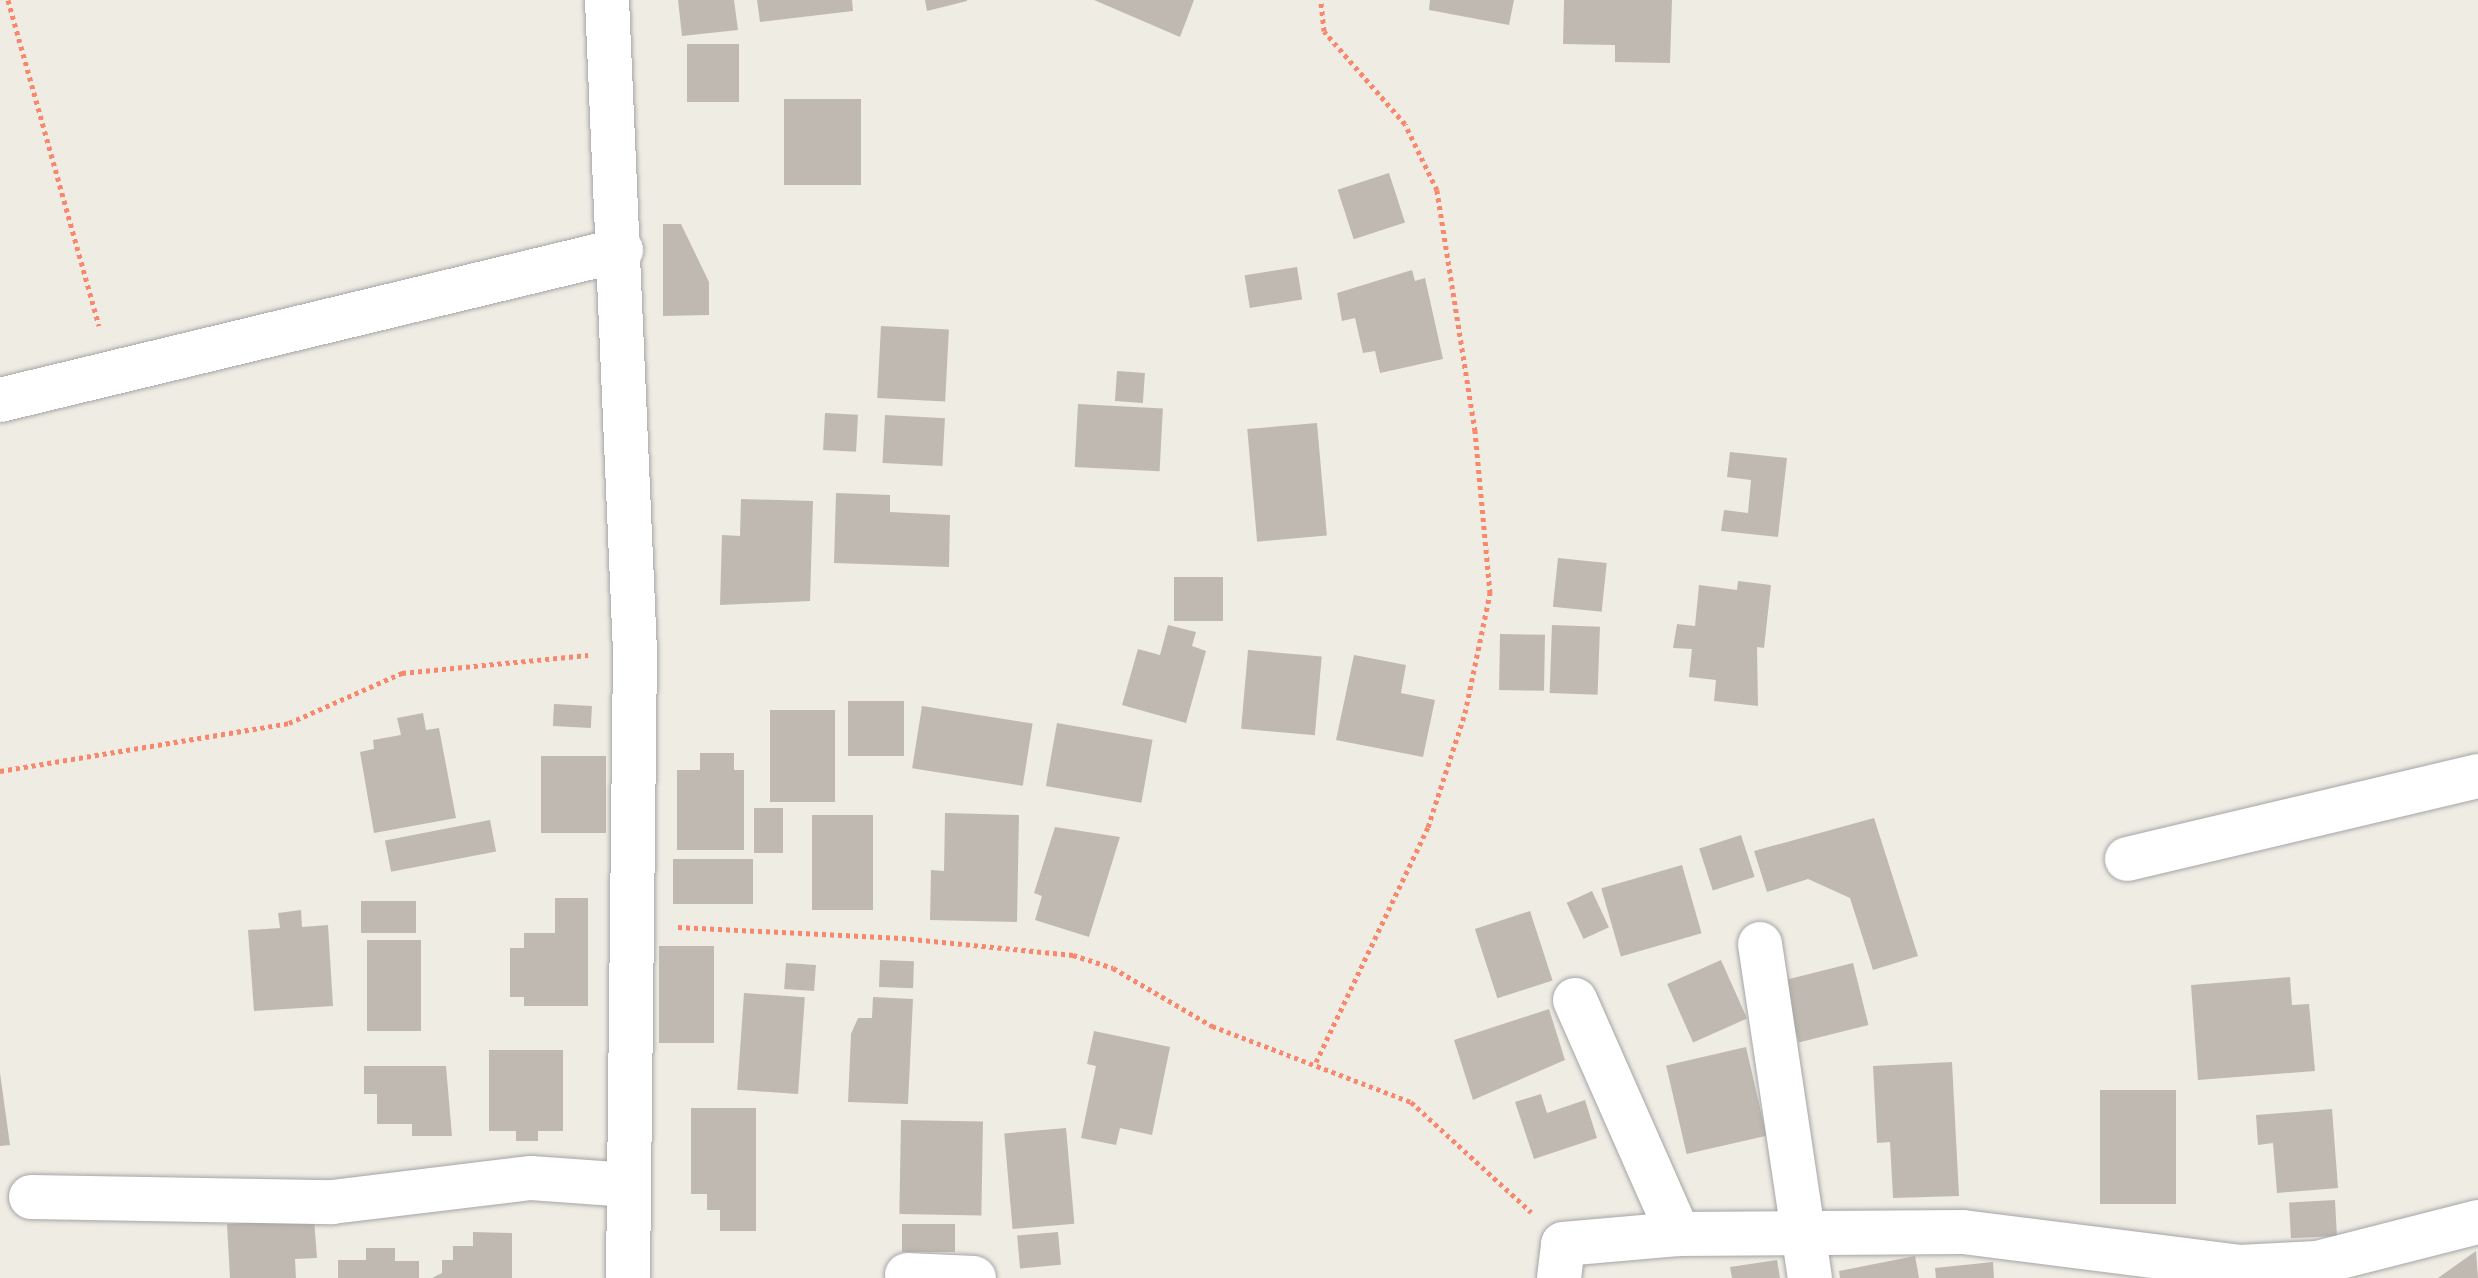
<!DOCTYPE html>
<style>
body{margin:0}
#map{position:relative;width:2478px;height:1278px;overflow:hidden;background:#efece4;font-family:Rubik,sans-serif}
div>[style]{position:absolute}
.building>*{inset:0;background:#c0b9b1;transform-origin:0 0}
.path>*{height:5px;margin-top:-2.5px;transform-origin:0;background:repeating-linear-gradient(90deg,#f7886d 0 4px,transparent 0 8px)}
.roads{filter:drop-shadow(0 0 2px #a5a5a5) drop-shadow(0 0 2px #a5a5a5)}
.minor>*{height:44px;margin:-22px;padding:0 22px;transform-origin:22px;border-radius:22px;background:#fff}
span{translate:-50% -50%;white-space:nowrap;text-align:center;line-height:1.15;-webkit-text-stroke:7px #fff;paint-order:stroke}
</style>
<div id="map">
<div class="building">
<i style="clip-path:polygon(678px 0,734px 0,738px 30px,682px 36px)"></i>
<i style="clip-path:polygon(757px 0,852px 0,853px 11px,760px 22px)"></i>
<i style="clip-path:polygon(925px 0,967px 0,967px 1px,927px 11px)"></i>
<i style="clip-path:polygon(1094px 0,1194px 0,1180px 37px)"></i>
<i style="clip-path:polygon(1430px 0,1514px 0,1509px 25px,1429px 10px)"></i>
<i style="clip-path:polygon(1564px 0,1672px 0,1670px 63px,1615px 62px,1615px 45px,1563px 44px)"></i>
<i style="left:687px;top:44px;width:52px;height:58px"></i>
<i style="left:784px;top:99px;width:77px;height:86px"></i>
<i style="left:1389px;top:173px;width:52px;height:54px;rotate:72deg"></i>
<i style="clip-path:polygon(663px 224px,681px 224px,709px 282px,709px 315px,663px 316px)"></i>
<i style="left:1297px;top:267px;width:33px;height:53px;rotate:81deg"></i>
<i style="clip-path:polygon(1412px 270px,1415px 281px,1425px 278px,1443px 359px,1380px 373px,1375px 351px,1363px 353px,1355px 318px,1342px 321px,1337px 293px)"></i>
<i style="left:881px;top:326px;width:68px;height:72px;rotate:3deg"></i>
<i style="left:1117px;top:371px;width:28px;height:30px;rotate:4deg"></i>
<i style="left:1078px;top:404px;width:85px;height:63px;rotate:3deg"></i>
<i style="left:825px;top:413px;width:33px;height:37px;rotate:3deg"></i>
<i style="left:885px;top:415px;width:60px;height:48px;rotate:3deg"></i>
<i style="left:1317px;top:423px;width:113px;height:70px;rotate:85deg"></i>
<i style="clip-path:polygon(1730px 452px,1787px 458px,1778px 537px,1721px 531px,1724px 510px,1748px 513px,1751px 480px,1727px 477px)"></i>
<i style="clip-path:polygon(836px 493px,890px 495px,890px 512px,950px 515px,949px 567px,834px 563px)"></i>
<i style="clip-path:polygon(741px 499px,813px 501px,810px 601px,720px 605px,722px 535px,740px 536px)"></i>
<i style="left:1558px;top:558px;width:49px;height:49px;rotate:6deg"></i>
<i style="left:1174px;top:577px;width:49px;height:44px"></i>
<i style="clip-path:polygon(1738px 581px,1771px 585px,1764px 648px,1757px 647px,1758px 706px,1714px 701px,1716px 680px,1689px 677px,1692px 649px,1673px 648px,1677px 624px,1695px 626px,1699px 585px,1737px 590px)"></i>
<i style="clip-path:polygon(1168px 625px,1196px 632px,1192px 646px,1206px 651px,1186px 723px,1122px 705px,1138px 649px,1160px 655px)"></i>
<i style="left:1552px;top:625px;width:48px;height:68px;rotate:2deg"></i>
<i style="left:1500px;top:634px;width:45px;height:56px;rotate:1deg"></i>
<i style="left:1248px;top:650px;width:74px;height:79px;rotate:5deg"></i>
<i style="clip-path:polygon(1354px 655px,1406px 665px,1401px 693px,1435px 700px,1423px 757px,1336px 740px)"></i>
<i style="left:848px;top:701px;width:56px;height:55px"></i>
<i style="left:554px;top:704px;width:38px;height:22px;rotate:3deg"></i>
<i style="left:922px;top:706px;width:112px;height:63px;rotate:9deg"></i>
<i style="left:770px;top:710px;width:65px;height:92px"></i>
<i style="clip-path:polygon(423px 713px,426px 730px,439px 728px,456px 818px,374px 833px,360px 752px,374px 749px,373px 740px,401px 735px,397px 718px)"></i>
<i style="left:1057px;top:723px;width:97px;height:64px;rotate:10deg"></i>
<i style="clip-path:polygon(700px 753px,734px 753px,734px 770px,744px 770px,744px 850px,677px 850px,677px 770px,700px 770px)"></i>
<i style="left:541px;top:756px;width:65px;height:77px"></i>
<i style="left:754px;top:808px;width:29px;height:45px"></i>
<i style="clip-path:polygon(945px 813px,1019px 815px,1017px 922px,930px 920px,931px 870px,944px 871px)"></i>
<i style="left:812px;top:815px;width:61px;height:95px"></i>
<i style="clip-path:polygon(1874px 818px,1918px 956px,1873px 970px,1850px 898px,1808px 879px,1767px 892px,1754px 851px)"></i>
<i style="left:490px;top:820px;width:32px;height:107px;rotate:79deg"></i>
<i style="clip-path:polygon(1055px 827px,1120px 837px,1089px 937px,1035px 920px,1042px 896px,1034px 893px)"></i>
<i style="left:1741px;top:835px;width:44px;height:44px;rotate:72deg"></i>
<i style="left:673px;top:859px;width:80px;height:45px"></i>
<i style="left:1682px;top:865px;width:71px;height:84px;rotate:74deg"></i>
<i style="left:1592px;top:891px;width:40px;height:28px;rotate:65deg"></i>
<i style="clip-path:polygon(555px 898px,588px 898px,588px 1006px,524px 1006px,524px 997px,510px 997px,510px 948px,524px 948px,524px 933px,555px 933px)"></i>
<i style="left:361px;top:901px;width:55px;height:32px"></i>
<i style="clip-path:polygon(301px 910px,302px 927px,328px 925px,333px 1006px,254px 1011px,248px 930px,280px 928px,278px 913px)"></i>
<i style="left:1530px;top:911px;width:73px;height:58px;rotate:72deg"></i>
<i style="left:367px;top:940px;width:54px;height:91px"></i>
<i style="left:659px;top:946px;width:55px;height:97px"></i>
<i style="left:880px;top:960px;width:34px;height:27px;rotate:2deg"></i>
<i style="left:1721px;top:960px;width:64px;height:59px;rotate:66deg"></i>
<i style="left:786px;top:963px;width:30px;height:26px;rotate:4deg"></i>
<i style="left:1853px;top:963px;width:64px;height:72px;rotate:76deg"></i>
<i style="clip-path:polygon(2290px 977px,2292px 1005px,2309px 1004px,2315px 1071px,2198px 1080px,2191px 985px)"></i>
<i style="left:744px;top:993px;width:61px;height:97px;rotate:4deg"></i>
<i style="clip-path:polygon(873px 997px,913px 999px,908px 1104px,848px 1102px,851px 1034px,858px 1018px,872px 1018px)"></i>
<i style="clip-path:polygon(1549px 1009px,1565px 1060px,1473px 1100px,1454px 1040px)"></i>
<i style="clip-path:polygon(1094px 1031px,1170px 1047px,1152px 1135px,1120px 1128px,1116px 1145px,1081px 1138px,1096px 1066px,1087px 1064px)"></i>
<i style="left:1746px;top:1047px;width:91px;height:82px;rotate:77deg"></i>
<i style="clip-path:polygon(489px 1050px,563px 1050px,563px 1131px,538px 1131px,538px 1141px,516px 1141px,516px 1131px,489px 1131px)"></i>
<i style="clip-path:polygon(1952px 1062px,1959px 1196px,1893px 1198px,1890px 1142px,1877px 1143px,1873px 1066px)"></i>
<i style="clip-path:polygon(364px 1066px,446px 1066px,452px 1136px,412px 1136px,412px 1124px,377px 1124px,377px 1094px,364px 1094px)"></i>
<i style="clip-path:polygon(0 1073px,10px 1145px,0 1146px)"></i>
<i style="left:2100px;top:1090px;width:76px;height:114px"></i>
<i style="clip-path:polygon(1541px 1094px,1547px 1113px,1585px 1100px,1597px 1138px,1534px 1159px,1515px 1102px)"></i>
<i style="clip-path:polygon(691px 1108px,756px 1108px,756px 1231px,720px 1231px,720px 1210px,707px 1210px,707px 1194px,691px 1194px)"></i>
<i style="clip-path:polygon(2332px 1109px,2338px 1188px,2277px 1193px,2273px 1143px,2258px 1145px,2256px 1115px)"></i>
<i style="left:901px;top:1120px;width:82px;height:94px;rotate:1deg"></i>
<i style="left:1066px;top:1128px;width:96px;height:62px;rotate:85deg"></i>
<i style="left:2335px;top:1200px;width:36px;height:46px;rotate:87deg"></i>
<i style="clip-path:polygon(314px 1219px,317px 1258px,295px 1259px,296px 1278px,230px 1278px,227px 1224px)"></i>
<i style="left:902px;top:1224px;width:53px;height:28px"></i>
<i style="clip-path:polygon(473px 1232px,512px 1233px,512px 1278px,432px 1278px,442px 1273px,442px 1260px,453px 1260px,453px 1246px,473px 1246px)"></i>
<i style="left:1058px;top:1232px;width:33px;height:41px;rotate:85deg"></i>
<i style="clip-path:polygon(366px 1248px,395px 1248px,395px 1261px,419px 1261px,419px 1278px,338px 1278px,338px 1260px,366px 1260px)"></i>
<i style="clip-path:polygon(2476px 1251px,2478px 1278px,2438px 1278px)"></i>
<i style="clip-path:polygon(1915px 1256px,1919px 1278px,1840px 1278px,1839px 1271px)"></i>
<i style="clip-path:polygon(1777px 1260px,1780px 1278px,1732px 1278px,1730px 1267px)"></i>
<i style="clip-path:polygon(1993px 1262px,1994px 1278px,1936px 1278px,1935px 1268px)"></i>
</div>
<div class="path">
<i style="left:8px;top:0;width:338px;rotate:74.4deg"></i>
<i style="left:0;top:771px;width:293px;rotate:-9.4deg"></i>
<i style="left:289px;top:723px;width:124px;rotate:-23.9deg"></i>
<i style="left:402px;top:673px;width:187px;rotate:-5.5deg"></i>
<i style="left:678px;top:927px;width:224px;rotate:2.8deg"></i>
<i style="left:902px;top:938px;width:172px;rotate:5.7deg"></i>
<i style="left:1073px;top:955px;width:42px;rotate:18deg"></i>
<i style="left:1113px;top:968px;width:115px;rotate:30.4deg"></i>
<i style="left:1212px;top:1026px;width:213px;rotate:20.9deg"></i>
<i style="left:1411px;top:1102px;width:163px;rotate:42.5deg"></i>
<i style="left:1316px;top:1062px;width:260px;rotate:-64.5deg"></i>
<i style="left:1428px;top:827px;width:120px;rotate:-72deg"></i>
<i style="left:1465px;top:713px;width:123px;rotate:-78.2deg"></i>
<i style="left:1490px;top:593px;width:163px;rotate:-95.3deg"></i>
<i style="left:1475px;top:431px;width:244px;rotate:-99deg"></i>
<i style="left:1437px;top:190px;width:73px;rotate:-115.9deg"></i>
<i style="left:1405px;top:124px;width:123px;rotate:-131.1deg"></i>
<i style="left:1324px;top:31px;width:31px;rotate:-96deg"></i>
</div>
<div class="roads">
<div class="minor">
<i style="left:607px;top:0;width:652px;rotate:87.54deg"></i>
<i style="left:635px;top:651px;width:627px;rotate:90.64deg"></i>
<i style="left:0;top:400px;width:639px;rotate:-13.58deg"></i>
<i style="left:2127px;top:859px;width:361px;rotate:-13.3deg"></i>
<i style="left:1760px;top:944px;width:338px;rotate:81.5deg"></i>
<i style="left:1575px;top:1000px;width:256px;rotate:66.2deg"></i>
<i style="left:31px;top:1197px;width:301px;rotate:1deg"></i>
<i style="left:332px;top:1202px;width:200px;rotate:-6.9deg"></i>
<i style="left:531px;top:1178px;width:98px;rotate:4.1deg"></i>
<i style="left:907px;top:1275px;width:67px;rotate:2.6deg"></i>
<i style="left:1559px;top:1278px;width:34px;rotate:-83deg"></i>
<i style="left:1563px;top:1244px;width:115px;rotate:-5deg"></i>
<i style="left:1678px;top:1234px;width:285px;rotate:-0.4deg"></i>
<i style="left:1963px;top:1232px;width:278px;rotate:7.2deg"></i>
<i style="left:2239px;top:1267px;width:78px;rotate:-2.9deg"></i>
<i style="left:2317px;top:1263px;width:166px;rotate:-14.3deg"></i>
</div>
</div>
</div>
